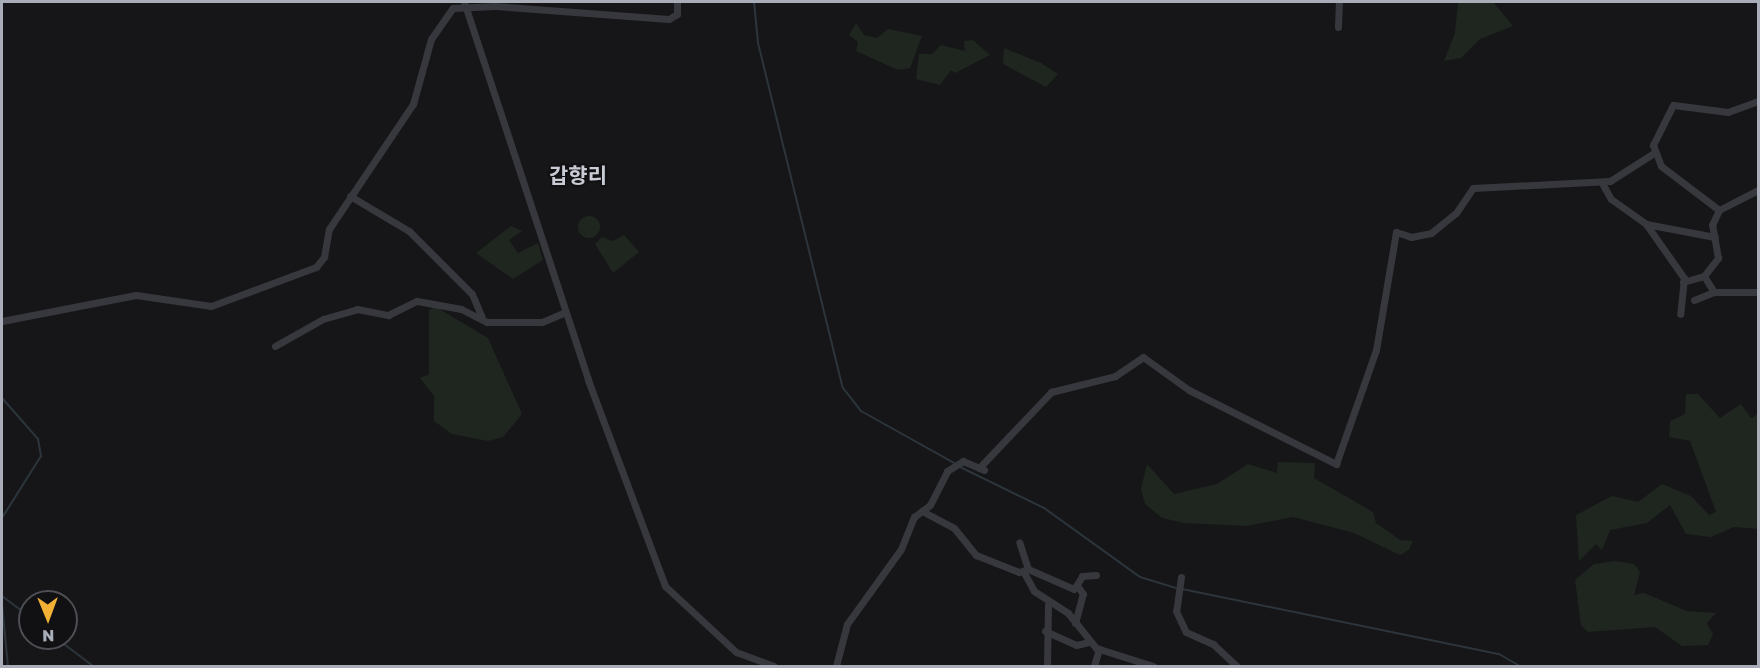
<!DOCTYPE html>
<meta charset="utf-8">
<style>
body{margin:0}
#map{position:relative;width:1760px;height:668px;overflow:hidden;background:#161618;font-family:"Golos Text","Noto Sans KR",sans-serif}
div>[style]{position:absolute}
.green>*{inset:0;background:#1e261f}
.round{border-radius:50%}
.stream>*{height:2px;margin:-1px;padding:0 1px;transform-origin:1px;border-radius:1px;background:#2c353c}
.minor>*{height:7px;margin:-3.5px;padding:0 3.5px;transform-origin:3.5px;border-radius:3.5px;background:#37383d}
span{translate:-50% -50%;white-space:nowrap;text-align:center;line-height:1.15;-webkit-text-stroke:4.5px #111113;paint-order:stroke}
.quarter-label{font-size:21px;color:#c9ccd4;font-weight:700}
.frame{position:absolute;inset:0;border:3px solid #a8adb8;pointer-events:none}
.north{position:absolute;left:18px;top:590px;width:60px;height:60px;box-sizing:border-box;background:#111113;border:2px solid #4d4f55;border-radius:50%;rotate:179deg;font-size:16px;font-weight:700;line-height:24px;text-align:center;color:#a8adb8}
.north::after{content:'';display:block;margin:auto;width:21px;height:27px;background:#f2b134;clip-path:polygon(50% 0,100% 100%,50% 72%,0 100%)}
</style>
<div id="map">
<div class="green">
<i style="clip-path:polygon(1458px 2px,1493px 2px,1513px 26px,1480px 39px,1461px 58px,1444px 61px,1455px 33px)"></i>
<i style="clip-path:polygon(856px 23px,864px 35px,877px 38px,888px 29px,922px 36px,910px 68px,898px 70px,856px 51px,858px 42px,849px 35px)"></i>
<i style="clip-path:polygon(973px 40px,990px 55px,955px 73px,951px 70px,940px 85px,916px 79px,919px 54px,932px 54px,941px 45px,965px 51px,964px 41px)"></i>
<i style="clip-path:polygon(1004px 48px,1041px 63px,1058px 74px,1046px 87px,1003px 64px)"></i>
<i class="round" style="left:578px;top:216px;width:22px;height:22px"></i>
<i style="clip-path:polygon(511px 226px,522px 231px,509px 240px,518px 253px,538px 243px,543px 260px,513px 279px,476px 253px)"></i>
<i style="clip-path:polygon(624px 235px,639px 252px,613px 273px,595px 244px,602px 237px,613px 241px)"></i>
<i style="clip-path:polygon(436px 307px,488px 338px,522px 414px,503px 437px,488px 441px,452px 434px,434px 421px,434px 396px,420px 378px,429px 374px,429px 310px)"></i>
<i style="clip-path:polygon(1686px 394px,1698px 394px,1720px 418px,1741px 404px,1751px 418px,1758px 414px,1758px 529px,1734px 527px,1711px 537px,1686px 534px,1670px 505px,1647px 523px,1610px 530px,1602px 550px,1596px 544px,1579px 561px,1576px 515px,1612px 496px,1638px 502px,1662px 484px,1691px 496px,1709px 515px,1716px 512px,1690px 441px,1669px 437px,1670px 421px,1685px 414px)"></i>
<i style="clip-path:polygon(1278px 462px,1315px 463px,1314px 478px,1373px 512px,1376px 523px,1400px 540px,1413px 541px,1409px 550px,1400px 555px,1354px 533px,1293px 517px,1247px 526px,1184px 523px,1162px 518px,1145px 504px,1141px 489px,1147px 464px,1174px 494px,1217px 484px,1248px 464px,1277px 473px)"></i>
<i style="clip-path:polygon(1615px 561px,1634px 564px,1640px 572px,1634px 595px,1644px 593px,1687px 611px,1716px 613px,1707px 623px,1713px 634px,1708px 645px,1682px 646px,1655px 627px,1588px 632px,1581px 625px,1575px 580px,1594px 564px)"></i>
</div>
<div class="stream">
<i style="left:754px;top:2px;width:41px;rotate:84.4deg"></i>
<i style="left:758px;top:43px;width:355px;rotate:76.2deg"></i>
<i style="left:843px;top:388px;width:29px;rotate:52deg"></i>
<i style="left:861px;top:411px;width:107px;rotate:29.2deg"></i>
<i style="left:2px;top:398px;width:55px;rotate:48.7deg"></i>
<i style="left:38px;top:439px;width:17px;rotate:80deg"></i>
<i style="left:41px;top:456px;width:73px;rotate:122.2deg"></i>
<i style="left:958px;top:466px;width:96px;rotate:26deg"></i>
<i style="left:1044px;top:508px;width:118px;rotate:35.7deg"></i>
<i style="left:1140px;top:577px;width:38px;rotate:17deg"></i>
<i style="left:1182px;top:589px;width:324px;rotate:11.6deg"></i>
<i style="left:1499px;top:654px;width:24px;rotate:30deg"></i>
<i style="left:2px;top:596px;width:35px;rotate:37deg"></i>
<i style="left:2px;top:604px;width:62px;rotate:84.5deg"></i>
<i style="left:56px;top:638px;width:46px;rotate:37.1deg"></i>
</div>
<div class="minor">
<i style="left:464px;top:2px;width:398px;rotate:71.8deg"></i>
<i style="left:588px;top:380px;width:220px;rotate:69.5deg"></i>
<i style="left:665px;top:586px;width:97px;rotate:42.9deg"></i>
<i style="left:736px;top:652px;width:40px;rotate:20.2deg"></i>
<i style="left:1338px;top:27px;width:25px;rotate:-88deg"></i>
<i style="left:1758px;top:101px;width:32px;rotate:160deg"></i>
<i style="left:1728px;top:112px;width:55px;rotate:-172.7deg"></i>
<i style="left:1673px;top:105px;width:45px;rotate:116.6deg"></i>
<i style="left:1653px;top:145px;width:22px;rotate:69deg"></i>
<i style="left:1661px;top:166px;width:73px;rotate:37.2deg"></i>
<i style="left:1719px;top:210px;width:44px;rotate:-27.1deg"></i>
<i style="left:1602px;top:183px;width:18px;rotate:61deg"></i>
<i style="left:1611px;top:199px;width:43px;rotate:35.5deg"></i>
<i style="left:1646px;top:224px;width:70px;rotate:10.7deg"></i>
<i style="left:350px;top:196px;width:69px;rotate:30.7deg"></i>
<i style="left:409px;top:231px;width:89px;rotate:45deg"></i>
<i style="left:472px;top:294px;width:25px;rotate:67deg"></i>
<i style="left:1646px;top:224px;width:66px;rotate:54.9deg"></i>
<i style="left:1684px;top:278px;width:36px;rotate:96deg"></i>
<i style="left:1704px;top:276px;width:19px;rotate:58deg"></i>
<i style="left:1683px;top:282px;width:22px;rotate:-16deg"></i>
<i style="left:1704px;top:276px;width:23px;rotate:-52deg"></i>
<i style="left:1718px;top:258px;width:34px;rotate:-100deg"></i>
<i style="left:1712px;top:225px;width:17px;rotate:-65deg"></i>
<i style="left:1694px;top:300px;width:22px;rotate:-22deg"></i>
<i style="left:1714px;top:292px;width:44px"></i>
<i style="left:2px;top:321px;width:136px;rotate:-11deg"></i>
<i style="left:136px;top:295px;width:76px;rotate:8.3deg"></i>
<i style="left:211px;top:306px;width:112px;rotate:-20.4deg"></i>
<i style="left:316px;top:267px;width:13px;rotate:-51deg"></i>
<i style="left:324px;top:257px;width:28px;rotate:-80deg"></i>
<i style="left:329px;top:229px;width:151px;rotate:-56.1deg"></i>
<i style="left:413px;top:104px;width:67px;rotate:-74.5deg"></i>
<i style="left:431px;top:39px;width:38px;rotate:-55deg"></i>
<i style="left:453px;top:8px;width:42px;rotate:-2.7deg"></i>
<i style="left:495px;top:6px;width:174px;rotate:4.3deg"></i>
<i style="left:669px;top:19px;width:9px;rotate:-32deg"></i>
<i style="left:677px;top:14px;width:12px;rotate:-90deg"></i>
<i style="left:275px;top:346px;width:55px;rotate:-29.4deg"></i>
<i style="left:323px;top:319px;width:35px;rotate:-16deg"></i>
<i style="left:357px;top:309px;width:32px;rotate:11deg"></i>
<i style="left:388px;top:315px;width:32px;rotate:-26deg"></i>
<i style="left:417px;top:301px;width:45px;rotate:10.3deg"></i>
<i style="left:461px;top:309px;width:29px;rotate:27deg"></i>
<i style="left:487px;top:322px;width:55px"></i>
<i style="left:542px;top:322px;width:25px;rotate:-23deg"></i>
<i style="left:979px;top:468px;width:105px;rotate:-46.5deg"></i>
<i style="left:1051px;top:392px;width:66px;rotate:-14deg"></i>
<i style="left:1115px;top:376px;width:34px;rotate:-34deg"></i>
<i style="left:1143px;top:357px;width:57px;rotate:35.7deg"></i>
<i style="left:1189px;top:390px;width:165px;rotate:26.7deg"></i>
<i style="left:1336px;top:464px;width:121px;rotate:-70.7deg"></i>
<i style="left:1376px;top:350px;width:120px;rotate:-80.4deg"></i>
<i style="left:1396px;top:232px;width:16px;rotate:18deg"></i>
<i style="left:1411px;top:237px;width:20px;rotate:-11deg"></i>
<i style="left:1431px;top:233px;width:32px;rotate:-39deg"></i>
<i style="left:1456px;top:213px;width:30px;rotate:-56deg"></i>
<i style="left:1473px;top:188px;width:137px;rotate:-2.9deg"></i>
<i style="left:1610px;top:181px;width:52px;rotate:-32.5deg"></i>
<i style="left:922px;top:511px;width:36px;rotate:28deg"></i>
<i style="left:954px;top:528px;width:35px;rotate:51deg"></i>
<i style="left:976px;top:555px;width:46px;rotate:21.6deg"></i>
<i style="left:1019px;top:572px;width:9px;rotate:-18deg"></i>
<i style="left:1028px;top:569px;width:28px;rotate:-108deg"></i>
<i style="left:1028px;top:569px;width:50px;rotate:23.5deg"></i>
<i style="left:1074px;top:589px;width:15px;rotate:-58deg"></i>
<i style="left:1082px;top:576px;width:14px;rotate:-4deg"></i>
<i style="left:1023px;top:571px;width:23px;rotate:61deg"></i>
<i style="left:1034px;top:591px;width:40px;rotate:32.9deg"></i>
<i style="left:1068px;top:613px;width:45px;rotate:51.3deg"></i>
<i style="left:1096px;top:648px;width:60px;rotate:17.5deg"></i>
<i style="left:1181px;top:577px;width:34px;rotate:98deg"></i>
<i style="left:1176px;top:611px;width:23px;rotate:65deg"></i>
<i style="left:1186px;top:632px;width:30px;rotate:24deg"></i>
<i style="left:1213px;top:644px;width:33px;rotate:43deg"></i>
<i style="left:1075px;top:623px;width:30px;rotate:-75deg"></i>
<i style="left:1083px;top:594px;width:7px;rotate:-124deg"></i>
<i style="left:1045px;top:631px;width:34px;rotate:24deg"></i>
<i style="left:1076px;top:645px;width:13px;rotate:-13deg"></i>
<i style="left:836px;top:666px;width:43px;rotate:-75.3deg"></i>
<i style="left:847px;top:624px;width:92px;rotate:-54.2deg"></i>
<i style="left:901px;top:549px;width:35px;rotate:-68deg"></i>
<i style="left:914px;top:517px;width:20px;rotate:-37deg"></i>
<i style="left:930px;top:505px;width:38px;rotate:-63deg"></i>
<i style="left:947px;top:471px;width:19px;rotate:-32deg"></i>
<i style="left:963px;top:461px;width:23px;rotate:23deg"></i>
<i style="left:1047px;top:666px;width:61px;rotate:-89.1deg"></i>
<i style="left:1094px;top:666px;width:18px;rotate:-74deg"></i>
</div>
<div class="quarter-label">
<span style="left:578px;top:175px">갑향리</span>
</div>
<div class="frame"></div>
<div class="north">N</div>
</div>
